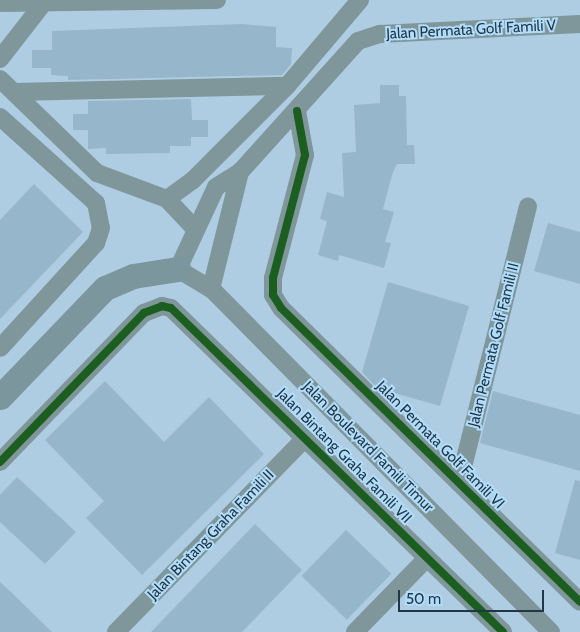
<!DOCTYPE html>
<style>
body{margin:0}
#map{position:relative;width:580px;height:632px;overflow:hidden;background:#afcde2;font-family:Cabin,sans-serif}
div>[style]{position:absolute}
.building>*{inset:0;background:#95b6cb;transform-origin:0 0}
.street>*{height:18px;margin:-9px;padding:0 9px;transform-origin:9px;border-radius:9px;background:#7f969b}
.secondary>*{height:25px;margin:-12.5px;padding:0 12.5px;transform-origin:12.5px;border-radius:12.5px;background:#7c969d}
.cycleway>*{height:8px;margin:-4px;padding:0 4px;transform-origin:4px;border-radius:4px;background:#1b5e20}
span{translate:-50% -50%;white-space:nowrap;text-align:center;line-height:1.15;-webkit-text-stroke:4px #b1ddfb;paint-order:stroke}
.street-label{font-size:15px;color:#213746}
.scale{position:absolute;left:398px;top:590px;width:146px;height:22px;box-sizing:border-box;border:2px solid #213746;border-top:0;padding-left:6px;font-size:15px;line-height:18px;white-space:nowrap;color:#213746;-webkit-text-stroke:4px #b1ddfb;paint-order:stroke}
</style>
<div id="map">
<div class="building">
<i style="clip-path:polygon(242px 24px,276px 27px,276px 47px,292px 48px,291px 64px,282px 75px,68px 80px,68px 76px,51px 75px,51px 68px,32px 68px,32px 50px,52px 50px,52px 31px)"></i>
<i style="clip-path:polygon(380px 85px,399px 85px,399px 96px,406px 96px,407px 145px,414px 145px,415px 164px,397px 164px,393px 172px,383px 209px,394px 212px,385px 242px,391px 243px,384px 268px,339px 255px,338px 261px,318px 255px,327px 221px,320px 219px,327px 192px,344px 197px,342px 153px,356px 152px,354px 105px,380px 103px)"></i>
<i style="clip-path:polygon(191px 99px,192px 120px,208px 120px,208px 137px,191px 137px,191px 146px,170px 146px,170px 153px,106px 154px,106px 148px,88px 149px,88px 130px,73px 130px,73px 114px,88px 114px,88px 101px)"></i>
<i style="clip-path:polygon(34px 184px,83px 232px,0 319px,0 220px)"></i>
<i style="clip-path:polygon(548px 223px,580px 232px,580px 284px,534px 271px)"></i>
<i style="clip-path:polygon(388px 282px,469px 306px,440px 406px,377px 388px,362px 372px)"></i>
<i style="clip-path:polygon(105px 381px,164px 442px,209px 397px,264px 454px,142px 575px,86px 518px,104px 501px,45px 440px)"></i>
<i style="clip-path:polygon(493px 391px,580px 415px,580px 471px,480px 443px)"></i>
<i style="clip-path:polygon(17px 477px,76px 532px,45px 564px,0 522px,0 495px)"></i>
<i style="clip-path:polygon(575px 480px,580px 481px,580px 560px,555px 553px)"></i>
<i style="clip-path:polygon(255px 524px,302px 570px,242px 632px,151px 632px)"></i>
<i style="left:346px;top:530px;width:63px;height:64px;rotate:44deg"></i>
<i style="clip-path:polygon(0 582px,13px 594px,52px 632px,0 632px)"></i>
</div>
<div class="street">
<i style="left:0;top:3px;width:217px;rotate:-0.8deg"></i>
<i style="left:0;top:59px;width:68px;rotate:-52.1deg"></i>
<i style="left:0;top:79px;width:135px;rotate:44.1deg"></i>
<i style="left:97px;top:173px;width:75px;rotate:20.4deg"></i>
<i style="left:167px;top:199px;width:31px;rotate:-36deg"></i>
<i style="left:192px;top:181px;width:134px;rotate:-45deg"></i>
<i style="left:14px;top:92px;width:273px;rotate:-1.3deg"></i>
<i style="left:287px;top:86px;width:113px;rotate:-49.7deg"></i>
<i style="left:297px;top:111px;width:45px;rotate:79.7deg"></i>
<i style="left:305px;top:155px;width:127px;rotate:104.6deg"></i>
<i style="left:273px;top:278px;width:17px;rotate:90deg"></i>
<i style="left:273px;top:295px;width:15px;rotate:58deg"></i>
<i style="left:281px;top:308px;width:419px;rotate:44.5deg"></i>
<i style="left:0;top:117px;width:129px;rotate:41.9deg"></i>
<i style="left:96px;top:203px;width:25px;rotate:79deg"></i>
<i style="left:101px;top:228px;width:16px;rotate:108deg"></i>
<i style="left:96px;top:243px;width:142px;rotate:132.4deg"></i>
<i style="left:167px;top:199px;width:41px;rotate:47deg"></i>
<i style="left:211px;top:289px;width:121px;rotate:-76.1deg"></i>
<i style="left:0;top:462px;width:207px;rotate:-46deg"></i>
<i style="left:144px;top:313px;width:19px;rotate:-21deg"></i>
<i style="left:162px;top:306px;width:9px;rotate:13deg"></i>
<i style="left:171px;top:308px;width:464px;rotate:44.3deg"></i>
<i style="left:459px;top:483px;width:285px;rotate:-76deg"></i>
<i style="left:116px;top:632px;width:271px;rotate:-45.7deg"></i>
<i style="left:355px;top:632px;width:103px;rotate:-45.8deg"></i>
<i style="left:551px;top:632px;width:483px;rotate:-134.7deg"></i>
<i style="left:211px;top:289px;width:39px;rotate:-149deg"></i>
<i style="left:178px;top:269px;width:90px;rotate:-65.1deg"></i>
<i style="left:216px;top:187px;width:28px;rotate:-32deg"></i>
<i style="left:240px;top:172px;width:176px;rotate:-48deg"></i>
<i style="left:358px;top:41px;width:23px;rotate:-18deg"></i>
<i style="left:380px;top:34px;width:200px;rotate:-2.9deg"></i>
</div>
<div class="secondary">
<i style="left:0;top:397px;width:151px;rotate:-46.1deg"></i>
<i style="left:105px;top:288px;width:30px;rotate:-23deg"></i>
<i style="left:133px;top:276px;width:46px;rotate:-8.8deg"></i>
</div>
<div class="cycleway">
<i style="left:297px;top:111px;width:45px;rotate:79.7deg"></i>
<i style="left:305px;top:155px;width:127px;rotate:104.6deg"></i>
<i style="left:273px;top:278px;width:17px;rotate:90deg"></i>
<i style="left:273px;top:295px;width:15px;rotate:58deg"></i>
<i style="left:281px;top:308px;width:419px;rotate:44.5deg"></i>
<i style="left:0;top:462px;width:207px;rotate:-46deg"></i>
<i style="left:144px;top:313px;width:19px;rotate:-21deg"></i>
<i style="left:162px;top:306px;width:9px;rotate:13deg"></i>
<i style="left:171px;top:308px;width:464px;rotate:44.3deg"></i>
</div>
<div class="street-label">
<span style="left:471px;top:30px;rotate:-3deg">Jalan Permata Golf Famili V</span>
<span style="left:494px;top:345px;rotate:-76deg">Jalan Permata Golf Famili II</span>
<span style="left:440px;top:445px;rotate:45deg">Jalan Permata Golf Famili VI</span>
<span style="left:368px;top:447px;rotate:45deg">Jalan Boulevard Famili Timur</span>
<span style="left:344px;top:456px;rotate:45deg">Jalan Bintang Graha Famili VII</span>
<span style="left:211px;top:535px;rotate:-46deg">Jalan Bintang Graha Famili II</span>
</div>
<div class="scale">50 m</div>
</div>
